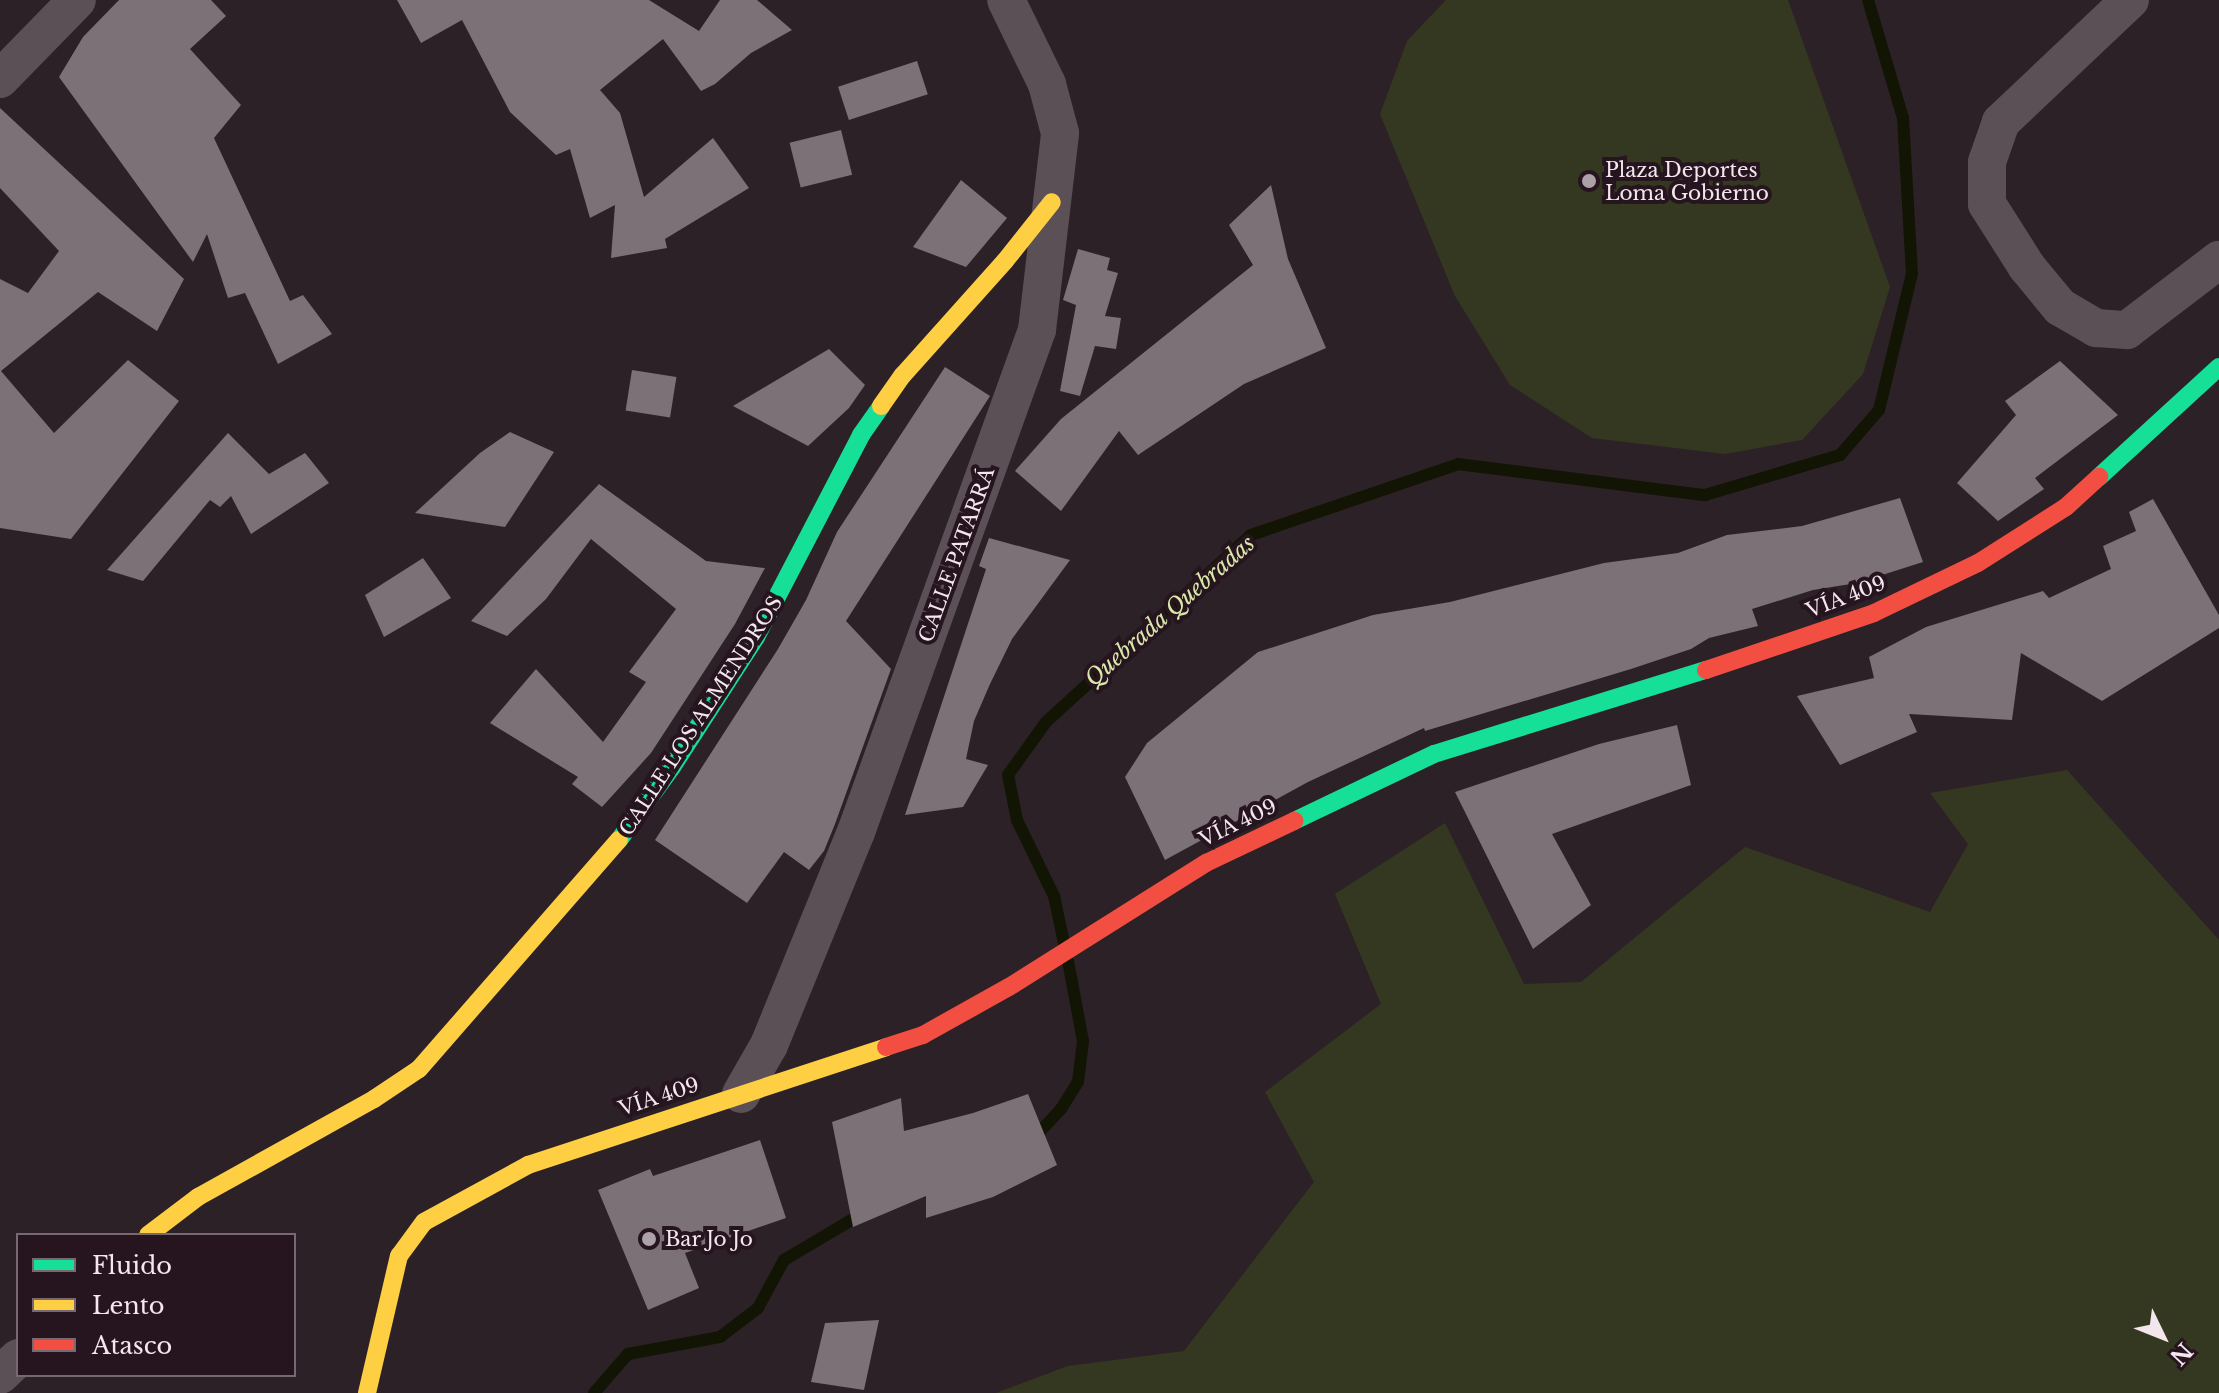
<!DOCTYPE html>
<meta charset="utf-8">
<style>
body{margin:0}
#map{position:relative;width:2219px;height:1393px;overflow:hidden;background:#2c2127;font-family:"Libre Baskerville",serif}
div>[style]{position:absolute}
.green>*{inset:0;background:#353821}
.stream>*{height:12px;margin:-6px;padding:0 6px;transform-origin:6px;border-radius:6px;background:#121504}
.building>*{inset:0;background:#7b7176;transform-origin:0 0}
.street>*{height:38px;margin:-19px;padding:0 19px;transform-origin:19px;border-radius:19px;background:#5c5057}
.fast>*{height:18px;margin:-9px;padding:0 9px;transform-origin:9px;border-radius:9px;background:#16e098}
.slow>*{height:18px;margin:-9px;padding:0 9px;transform-origin:9px;border-radius:9px;background:#ffcf43}
.jam>*{height:18px;margin:-9px;padding:0 9px;transform-origin:9px;border-radius:9px;background:#f24e42}
.dots>*{width:22px;height:22px;translate:-50% -50%;box-sizing:border-box;border:4px solid #26141f;border-radius:50%}
span{translate:-50% -50%;white-space:nowrap;text-align:center;line-height:1.15;-webkit-text-stroke:8px #26141f;paint-order:stroke}
.poi-label{font-size:20px;color:#f3e6ed}
.left{translate:0 -50%;text-align:left}
.street-label{font-size:20px;color:#f3e6ed}
.water-label{font-size:22px;color:#d9e7a9;font-style:italic}
.legend{position:absolute;left:16px;top:1233px;width:280px;height:144px;box-sizing:border-box;background:#26141f;border:2px solid #786871;margin:0;padding:10px 14px;list-style:none;font-size:24px;color:#f3e6ed}
.legend li{display:flex;align-items:center;gap:16px;height:40px}
.legend b{width:40px;border:2px solid #786871}
.north{position:absolute;left:2123px;top:1297px;width:80px;height:80px;-webkit-text-stroke:6px #26141f;paint-order:stroke;rotate:133deg;font-size:22px;font-weight:700;line-height:32px;text-align:center;color:#f3e6ed}
.north::after{content:'';display:block;margin:auto;width:28px;height:36px;background:#f3e6ed;clip-path:polygon(50% 0,100% 100%,50% 72%,0 100%)}
</style>
<div id="map">
<div class="green">
<i style="clip-path:polygon(1446px 0,1788px 0,1890px 287px,1863px 374px,1802px 440px,1725px 454px,1592px 438px,1510px 385px,1455px 296px,1380px 114px,1407px 41px)"></i>
<i style="clip-path:polygon(2067px 770px,2219px 940px,2219px 1393px,996px 1393px,1068px 1366px,1184px 1351px,1314px 1182px,1265px 1092px,1381px 1004px,1335px 894px,1445px 823px,1524px 984px,1581px 982px,1745px 847px,1930px 912px,1968px 844px,1930px 793px)"></i>
</div>
<div class="stream">
<i style="left:1064px;top:943px;width:48px;rotate:-102deg"></i>
<i style="left:1054px;top:896px;width:85px;rotate:-116deg"></i>
<i style="left:1017px;top:820px;width:46px;rotate:-101.3deg"></i>
<i style="left:1008px;top:775px;width:65px;rotate:-54.4deg"></i>
<i style="left:1046px;top:722px;width:277px;rotate:-42.4deg"></i>
<i style="left:1251px;top:535px;width:219px;rotate:-18.9deg"></i>
<i style="left:1458px;top:464px;width:249px;rotate:7.2deg"></i>
<i style="left:1705px;top:495px;width:141px;rotate:-16.5deg"></i>
<i style="left:1840px;top:455px;width:60px;rotate:-49.1deg"></i>
<i style="left:1879px;top:410px;width:140px;rotate:-76.4deg"></i>
<i style="left:1912px;top:274px;width:156px;rotate:-93.3deg"></i>
<i style="left:1903px;top:118px;width:123px;rotate:-106.5deg"></i>
<i style="left:1032px;top:1140px;width:42px;rotate:-46.9deg"></i>
<i style="left:1061px;top:1109px;width:32px;rotate:-58deg"></i>
<i style="left:1078px;top:1082px;width:41px;rotate:-83deg"></i>
<i style="left:1083px;top:1041px;width:81px;rotate:-100.6deg"></i>
<i style="left:594px;top:1393px;width:52px;rotate:-48.9deg"></i>
<i style="left:628px;top:1354px;width:94px;rotate:-10.5deg"></i>
<i style="left:720px;top:1337px;width:48px;rotate:-37.3deg"></i>
<i style="left:758px;top:1308px;width:55px;rotate:-61.6deg"></i>
<i style="left:784px;top:1260px;width:94px;rotate:-30.7deg"></i>
</div>
<div class="building">
<i style="clip-path:polygon(119px 0,211px 0,226px 16px,190px 49px,241px 105px,214px 138px,290px 301px,303px 295px,332px 334px,278px 364px,245px 293px,228px 298px,207px 234px,193px 262px,59px 77px,83px 37px)"></i>
<i style="clip-path:polygon(397px 0,649px 0,699px 31px,720px 0,757px 0,792px 30px,751px 53px,715px 84px,701px 91px,663px 39px,600px 90px,620px 113px,644px 197px,713px 138px,749px 188px,665px 239px,667px 248px,611px 258px,615px 205px,590px 218px,570px 149px,556px 155px,510px 112px,462px 20px,421px 43px)"></i>
<i style="left:917px;top:61px;width:35px;height:83px;rotate:72deg"></i>
<i style="clip-path:polygon(0 108px,184px 279px,157px 331px,98px 292px,1px 371px,54px 433px,128px 360px,179px 401px,71px 539px,0 528px,0 279px,28px 293px,59px 251px,0 188px)"></i>
<i style="left:841px;top:130px;width:46px;height:53px;rotate:76deg"></i>
<i style="clip-path:polygon(961px 180px,1007px 218px,966px 267px,913px 247px)"></i>
<i style="clip-path:polygon(1271px 185px,1288px 259px,1326px 348px,1244px 384px,1138px 455px,1119px 431px,1061px 511px,1015px 471px,1061px 419px,1253px 265px,1229px 225px)"></i>
<i style="clip-path:polygon(1078px 249px,1110px 258px,1107px 270px,1118px 273px,1105px 316px,1121px 318px,1116px 349px,1095px 346px,1080px 396px,1060px 391px,1076px 305px,1063px 300px)"></i>
<i style="clip-path:polygon(829px 349px,865px 385px,849px 408px,808px 446px,733px 406px)"></i>
<i style="clip-path:polygon(2060px 361px,2118px 415px,2035px 478px,2044px 489px,1998px 521px,1957px 483px,2016px 415px,2005px 401px)"></i>
<i style="clip-path:polygon(945px 367px,990px 396px,846px 621px,891px 669px,835px 824px,824px 851px,809px 870px,784px 852px,747px 903px,655px 840px,778px 649px,806px 600px,837px 532px)"></i>
<i style="left:632px;top:370px;width:45px;height:41px;rotate:9deg"></i>
<i style="clip-path:polygon(510px 432px,554px 452px,505px 527px,415px 513px,480px 453px)"></i>
<i style="clip-path:polygon(228px 433px,269px 474px,305px 453px,329px 483px,251px 534px,231px 496px,220px 507px,210px 500px,143px 581px,107px 570px)"></i>
<i style="clip-path:polygon(599px 484px,706px 561px,765px 568px,735px 624px,651px 753px,602px 807px,572px 784px,578px 777px,490px 723px,536px 669px,603px 742px,646px 682px,629px 672px,676px 609px,591px 539px,546px 599px,507px 636px,471px 621px)"></i>
<i style="clip-path:polygon(1900px 498px,1923px 562px,1857px 583px,1813px 590px,1752px 609px,1758px 626px,1709px 638px,1691px 649px,1631px 669px,1425px 731px,1424px 728px,1308px 782px,1165px 860px,1125px 777px,1147px 743px,1258px 652px,1373px 615px,1450px 602px,1604px 563px,1678px 553px,1727px 535px,1802px 526px)"></i>
<i style="clip-path:polygon(2153px 499px,2219px 615px,2219px 628px,2102px 701px,2021px 653px,2012px 720px,1909px 714px,1917px 732px,1840px 765px,1797px 696px,1874px 678px,1869px 657px,1926px 627px,2043px 591px,2049px 598px,2111px 569px,2103px 546px,2136px 531px,2129px 512px)"></i>
<i style="clip-path:polygon(989px 538px,1070px 560px,1012px 639px,990px 684px,974px 721px,966px 759px,988px 765px,963px 807px,905px 815px,986px 569px,979px 566px)"></i>
<i style="clip-path:polygon(423px 558px,451px 598px,384px 637px,365px 595px)"></i>
<i style="clip-path:polygon(1677px 725px,1691px 785px,1552px 834px,1591px 905px,1533px 949px,1455px 792px,1599px 744px)"></i>
<i style="clip-path:polygon(1028px 1094px,1057px 1165px,993px 1197px,926px 1218px,926px 1196px,853px 1227px,832px 1122px,901px 1098px,904px 1131px,973px 1113px)"></i>
<i style="clip-path:polygon(760px 1140px,786px 1218px,685px 1253px,699px 1288px,648px 1310px,598px 1190px,650px 1169px,653px 1176px)"></i>
<i style="clip-path:polygon(879px 1320px,864px 1390px,811px 1382px,825px 1323px)"></i>
</div>
<div class="street">
<i style="left:2130px;top:0;width:178px;rotate:136.6deg"></i>
<i style="left:2001px;top:122px;width:42px;rotate:109.3deg"></i>
<i style="left:1987px;top:162px;width:42px;rotate:90deg"></i>
<i style="left:1987px;top:204px;width:75px;rotate:57.6deg"></i>
<i style="left:2027px;top:267px;width:52px;rotate:50.5deg"></i>
<i style="left:2060px;top:307px;width:42px;rotate:30.3deg"></i>
<i style="left:2096px;top:328px;width:31px;rotate:4deg"></i>
<i style="left:2127px;top:330px;width:116px;rotate:-37.3deg"></i>
<i style="left:0;top:79px;width:110px;rotate:-45.7deg"></i>
<i style="left:741px;top:1094px;width:56px;rotate:-60.3deg"></i>
<i style="left:769px;top:1045px;width:230px;rotate:-67.8deg"></i>
<i style="left:856px;top:832px;width:534px;rotate:-70.17deg"></i>
<i style="left:1037px;top:330px;width:198px;rotate:-83.3deg"></i>
<i style="left:1060px;top:133px;width:51px;rotate:-104.9deg"></i>
<i style="left:1047px;top:84px;width:93px;rotate:-116deg"></i>
<i style="left:0;top:1375px;width:25px;rotate:-43deg"></i>
</div>
<div class="fast">
<i style="left:2099px;top:477px;width:163px;rotate:-42.5deg"></i>
<i style="left:1294px;top:821px;width:155px;rotate:-25.6deg"></i>
<i style="left:1434px;top:754px;width:285px;rotate:-17.2deg"></i>
<i style="left:619px;top:840px;width:90px;rotate:-54deg"></i>
<i style="left:672px;top:767px;width:155px;rotate:-57.1deg"></i>
<i style="left:756px;top:637px;width:228px;rotate:-62.5deg"></i>
<i style="left:861px;top:435px;width:35px;rotate:-55deg"></i>
</div>
<div class="slow">
<i style="left:881px;top:406px;width:38px;rotate:-55deg"></i>
<i style="left:903px;top:375px;width:153px;rotate:-48.2deg"></i>
<i style="left:1005px;top:261px;width:75px;rotate:-51.5deg"></i>
<i style="left:148px;top:1235px;width:63px;rotate:-37.2deg"></i>
<i style="left:198px;top:1197px;width:201px;rotate:-29.1deg"></i>
<i style="left:374px;top:1099px;width:54px;rotate:-33.7deg"></i>
<i style="left:419px;top:1069px;width:304px;rotate:-48.9deg"></i>
<i style="left:367px;top:1393px;width:141px;rotate:-76.9deg"></i>
<i style="left:399px;top:1256px;width:42px;rotate:-53.7deg"></i>
<i style="left:424px;top:1222px;width:119px;rotate:-28.7deg"></i>
<i style="left:528px;top:1165px;width:377px;rotate:-18.2deg"></i>
</div>
<div class="jam">
<i style="left:1706px;top:670px;width:177px;rotate:-18.7deg"></i>
<i style="left:1874px;top:613px;width:115px;rotate:-25.7deg"></i>
<i style="left:1978px;top:563px;width:104px;rotate:-32.5deg"></i>
<i style="left:2066px;top:507px;width:45px;rotate:-42.3deg"></i>
<i style="left:886px;top:1047px;width:39px;rotate:-18deg"></i>
<i style="left:923px;top:1035px;width:98px;rotate:-29.2deg"></i>
<i style="left:1009px;top:987px;width:233px;rotate:-32.2deg"></i>
<i style="left:1206px;top:863px;width:98px;rotate:-25.5deg"></i>
</div>
<div class="dots">
<i style="left:1589px;top:181px;background:#ada1a8"></i>
<i style="left:649px;top:1239px;background:#ada1a8"></i>
</div>
<div class="poi-label">
<span class="left" style="left:1605px;top:182px">Plaza Deportes<br>Loma Gobierno</span>
<span class="left" style="left:665px;top:1239px">Bar Jo Jo</span>
</div>
<div class="street-label">
<span style="left:957px;top:555px;rotate:-70deg">CALLE PATARRÁ</span>
<span style="left:1846px;top:597px;rotate:-21deg">VÍA 409</span>
<span style="left:701px;top:716px;rotate:-57deg">CALLE LOS ALMENDROS</span>
<span style="left:1238px;top:823px;rotate:-26deg">VÍA 409</span>
<span style="left:659px;top:1097px;rotate:-18deg">VÍA 409</span>
</div>
<div class="water-label">
<span style="left:1170px;top:611px;rotate:-41deg">Quebrada Quebradas</span>
</div>
<ul class="legend">
<li><b style="height:10px;background:#16e098"></b>Fluido</li>
<li><b style="height:10px;background:#ffcf43"></b>Lento</li>
<li><b style="height:10px;background:#f24e42"></b>Atasco</li>
</ul>
<div class="north">N</div>
</div>
